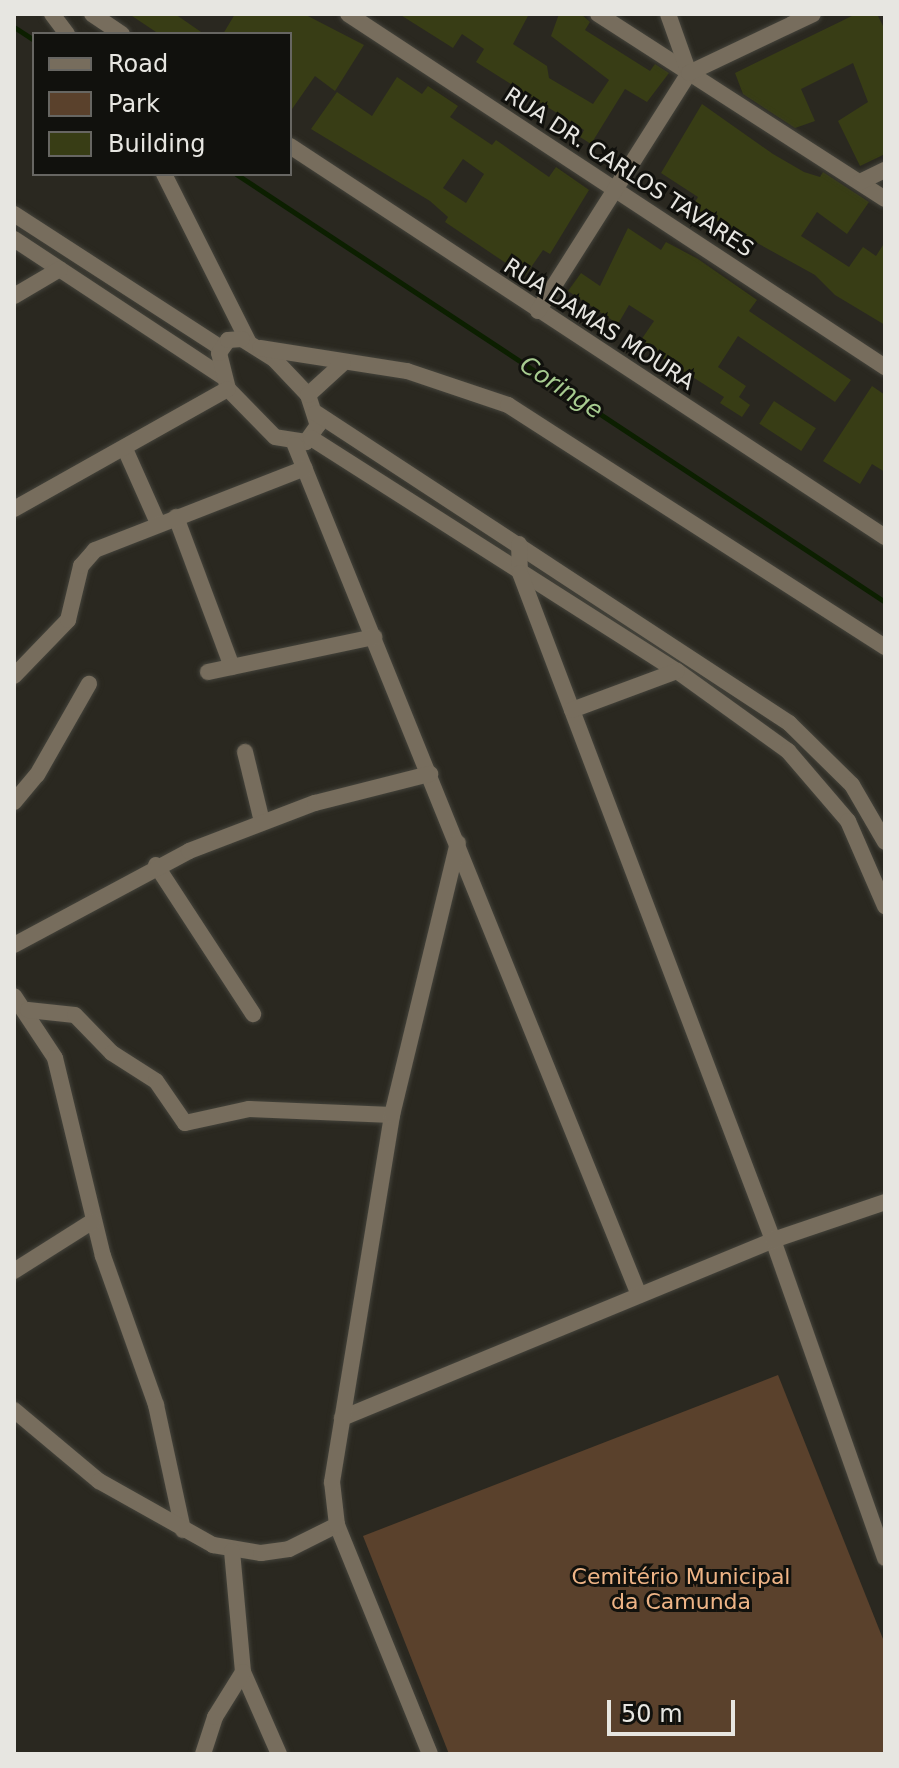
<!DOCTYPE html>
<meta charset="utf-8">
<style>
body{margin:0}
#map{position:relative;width:899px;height:1768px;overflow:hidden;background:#2a2820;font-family:"DejaVu Sans",sans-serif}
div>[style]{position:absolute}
.green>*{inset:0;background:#5a412c}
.stream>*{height:5px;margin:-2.5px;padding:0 2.5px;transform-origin:2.5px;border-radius:2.5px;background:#0c1f00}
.building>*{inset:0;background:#383d15;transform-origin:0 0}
.roads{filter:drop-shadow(0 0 2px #44433b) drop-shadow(0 0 2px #44433b)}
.minor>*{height:16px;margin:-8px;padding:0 8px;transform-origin:8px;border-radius:8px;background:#776d5d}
span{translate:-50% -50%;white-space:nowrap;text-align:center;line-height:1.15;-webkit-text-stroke:6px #11110d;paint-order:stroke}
.street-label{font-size:22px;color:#e7e6e1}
.park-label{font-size:22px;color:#eeb486}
.water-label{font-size:24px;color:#a7cc90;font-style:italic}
.frame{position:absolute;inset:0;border:16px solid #e7e6e1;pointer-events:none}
.legend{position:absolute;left:32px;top:32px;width:260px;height:144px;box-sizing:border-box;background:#11110d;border:2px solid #676662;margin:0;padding:10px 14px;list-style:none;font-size:24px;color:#e7e6e1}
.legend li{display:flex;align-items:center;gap:16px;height:40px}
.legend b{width:40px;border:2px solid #676662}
.scale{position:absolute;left:607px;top:1700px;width:128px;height:36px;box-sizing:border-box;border:4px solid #e7e6e1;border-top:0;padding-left:10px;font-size:24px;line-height:28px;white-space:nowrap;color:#e7e6e1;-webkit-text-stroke:6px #11110d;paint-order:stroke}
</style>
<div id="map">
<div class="green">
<i style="clip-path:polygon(778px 1375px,885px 1644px,885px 1754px,449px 1754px,363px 1536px)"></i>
</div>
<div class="stream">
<i style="left:14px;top:27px;width:24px;rotate:33deg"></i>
<i style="left:236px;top:174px;width:777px;rotate:33.4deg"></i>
</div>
<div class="building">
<i style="clip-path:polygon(129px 14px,175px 14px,204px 34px,159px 34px)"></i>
<i style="clip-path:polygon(235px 14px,304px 14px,364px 45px,335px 91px,315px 76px,290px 112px,290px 34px,223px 34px)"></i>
<i style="clip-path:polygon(399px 14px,529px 14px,513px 44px,547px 66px,549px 78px,593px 104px,609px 80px,551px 36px,559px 14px,581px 14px,590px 22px,585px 30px,650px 71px,655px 64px,669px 73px,647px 102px,625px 89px,591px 144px,580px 137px,584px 130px,476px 62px,484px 49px,462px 34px,453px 48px)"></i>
<i style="clip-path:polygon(856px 14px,877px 14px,885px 30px,885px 154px,860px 166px,838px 121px,868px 102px,853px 63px,801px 89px,815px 121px,795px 128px,743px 94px,735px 73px)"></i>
<i style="clip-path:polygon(evenodd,397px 77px,422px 94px,428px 86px,458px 106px,450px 117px,492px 145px,496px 140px,549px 177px,556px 167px,589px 190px,550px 254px,543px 250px,525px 276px,445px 222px,448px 217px,430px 201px,311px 129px,337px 92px,372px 116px,397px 77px,463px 159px,484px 174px,466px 203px,443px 188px,463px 159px)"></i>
<i style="clip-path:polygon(702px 104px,773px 154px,804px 172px,820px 177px,823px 172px,869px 202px,847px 234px,817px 212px,801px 236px,849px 267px,863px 247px,876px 256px,885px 242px,885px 325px,835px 295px,815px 275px,692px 207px,698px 197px,661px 173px)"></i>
<i style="clip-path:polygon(628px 228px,661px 250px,666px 242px,698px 259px,757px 300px,749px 311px,851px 380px,835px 402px,738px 336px,718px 367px,746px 386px,739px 397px,750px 405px,742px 417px,720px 403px,724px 397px,639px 343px,654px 321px,629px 305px,618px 324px,568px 291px,581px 273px,600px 286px)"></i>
<i style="clip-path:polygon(872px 386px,885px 395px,885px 472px,872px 464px,860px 484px,823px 461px)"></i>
<i style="left:774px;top:401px;width:50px;height:27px;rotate:33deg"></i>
</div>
<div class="roads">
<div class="minor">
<i style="left:52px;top:14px;width:25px;rotate:53deg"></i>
<i style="left:92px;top:14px;width:36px;rotate:34deg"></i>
<i style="left:348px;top:14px;width:643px;rotate:33.32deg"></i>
<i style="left:598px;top:14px;width:341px;rotate:32.8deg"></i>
<i style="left:668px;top:14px;width:63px;rotate:70.4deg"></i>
<i style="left:290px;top:146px;width:712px;rotate:33.31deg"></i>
<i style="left:164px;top:174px;width:187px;rotate:63.3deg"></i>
<i style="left:860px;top:182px;width:28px;rotate:-26deg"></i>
<i style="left:14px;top:214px;width:247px;rotate:32.9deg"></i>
<i style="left:14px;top:239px;width:249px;rotate:33.4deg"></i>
<i style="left:14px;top:296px;width:53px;rotate:-30.4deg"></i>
<i style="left:538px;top:311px;width:282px;rotate:-57.6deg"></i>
<i style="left:689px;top:73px;width:137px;rotate:-25.4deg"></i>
<i style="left:242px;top:339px;width:38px;rotate:32deg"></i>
<i style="left:274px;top:359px;width:50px;rotate:46.6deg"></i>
<i style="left:308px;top:395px;width:32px;rotate:72deg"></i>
<i style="left:318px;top:425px;width:21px;rotate:125deg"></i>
<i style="left:306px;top:442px;width:31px;rotate:-171deg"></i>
<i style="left:275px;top:437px;width:67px;rotate:-134.4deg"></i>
<i style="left:228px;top:389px;width:37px;rotate:-104deg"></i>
<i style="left:219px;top:353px;width:16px;rotate:-55deg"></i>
<i style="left:228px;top:340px;width:14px;rotate:-4deg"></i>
<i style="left:260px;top:348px;width:149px;rotate:8.9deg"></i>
<i style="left:407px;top:371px;width:107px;rotate:18.6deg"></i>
<i style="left:508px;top:405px;width:448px;rotate:32.7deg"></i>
<i style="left:308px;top:395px;width:47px;rotate:-42.4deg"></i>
<i style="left:316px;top:413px;width:566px;rotate:33.24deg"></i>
<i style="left:789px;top:723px;width:88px;rotate:44.5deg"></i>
<i style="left:852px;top:785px;width:66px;rotate:59.9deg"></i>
<i style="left:311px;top:438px;width:434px;rotate:32.5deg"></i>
<i style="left:677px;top:671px;width:137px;rotate:35.8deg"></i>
<i style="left:788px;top:751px;width:92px;rotate:49.4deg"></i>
<i style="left:848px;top:821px;width:93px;rotate:66.5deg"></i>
<i style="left:295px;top:445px;width:917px;rotate:67.97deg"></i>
<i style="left:125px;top:449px;width:81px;rotate:66deg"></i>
<i style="left:14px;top:509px;width:245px;rotate:-29.3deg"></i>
<i style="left:176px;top:517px;width:160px;rotate:69.5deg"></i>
<i style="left:519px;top:544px;width:29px;rotate:88deg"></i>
<i style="left:520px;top:573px;width:713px;rotate:69.23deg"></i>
<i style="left:773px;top:1240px;width:337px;rotate:70.6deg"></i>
<i style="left:208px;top:672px;width:170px;rotate:-11.9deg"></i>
<i style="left:14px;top:676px;width:78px;rotate:-46deg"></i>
<i style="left:68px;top:620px;width:56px;rotate:-76.5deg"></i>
<i style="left:81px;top:566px;width:21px;rotate:-49deg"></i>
<i style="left:95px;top:550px;width:225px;rotate:-21.3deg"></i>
<i style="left:572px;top:710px;width:112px;rotate:-20.4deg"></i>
<i style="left:245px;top:752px;width:72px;rotate:76.3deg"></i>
<i style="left:14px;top:802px;width:35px;rotate:-50deg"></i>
<i style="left:37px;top:775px;width:105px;rotate:-60.3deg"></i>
<i style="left:156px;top:865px;width:178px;rotate:56.9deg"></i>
<i style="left:14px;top:945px;width:199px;rotate:-28.2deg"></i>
<i style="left:189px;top:851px;width:135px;rotate:-20.9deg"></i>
<i style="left:315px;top:803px;width:119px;rotate:-14.2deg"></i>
<i style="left:14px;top:996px;width:74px;rotate:56.5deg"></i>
<i style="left:55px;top:1058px;width:204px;rotate:76.4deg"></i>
<i style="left:103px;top:1256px;width:158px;rotate:70.4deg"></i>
<i style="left:156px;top:1405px;width:128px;rotate:77.8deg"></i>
<i style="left:28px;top:1010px;width:47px;rotate:6.1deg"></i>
<i style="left:75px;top:1015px;width:53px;rotate:45.8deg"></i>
<i style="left:112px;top:1053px;width:52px;rotate:32.5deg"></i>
<i style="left:156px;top:1081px;width:51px;rotate:55.4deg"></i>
<i style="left:185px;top:1123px;width:66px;rotate:-12.3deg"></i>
<i style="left:249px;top:1109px;width:143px;rotate:2.4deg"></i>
<i style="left:14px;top:1271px;width:93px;rotate:-32.3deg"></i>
<i style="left:14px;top:1410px;width:111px;rotate:39.9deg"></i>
<i style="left:99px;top:1481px;width:131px;rotate:29.3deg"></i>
<i style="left:213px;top:1545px;width:49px;rotate:9.5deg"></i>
<i style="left:261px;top:1553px;width:28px;rotate:-8deg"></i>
<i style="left:289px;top:1549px;width:54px;rotate:-26.6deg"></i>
<i style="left:342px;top:1418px;width:466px;rotate:-22.4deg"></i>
<i style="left:773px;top:1240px;width:118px;rotate:-18.7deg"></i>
<i style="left:232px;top:1551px;width:121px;rotate:84.8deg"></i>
<i style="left:243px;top:1672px;width:90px;rotate:66.3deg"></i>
<i style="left:203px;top:1754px;width:39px;rotate:-72deg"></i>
<i style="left:215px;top:1717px;width:53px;rotate:-58.1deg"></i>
<i style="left:430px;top:1754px;width:247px;rotate:-112.1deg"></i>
<i style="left:337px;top:1525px;width:43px;rotate:-96.6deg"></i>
<i style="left:332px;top:1482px;width:372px;rotate:-80.7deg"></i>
<i style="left:392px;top:1115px;width:280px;rotate:-76.4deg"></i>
</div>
</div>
<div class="street-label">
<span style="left:629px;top:172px;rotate:33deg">RUA DR. CARLOS TAVARES</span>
<span style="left:599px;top:324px;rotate:33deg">RUA DAMAS MOURA</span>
</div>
<div class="park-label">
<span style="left:681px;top:1589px">Cemitério Municipal<br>da Camunda</span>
</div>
<div class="water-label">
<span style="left:561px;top:388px;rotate:33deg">Coringe</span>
</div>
<div class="frame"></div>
<ul class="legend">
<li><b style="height:10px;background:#776d5d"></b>Road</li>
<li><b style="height:22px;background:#5a412c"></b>Park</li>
<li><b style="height:22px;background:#383d15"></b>Building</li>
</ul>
<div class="scale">50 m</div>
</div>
